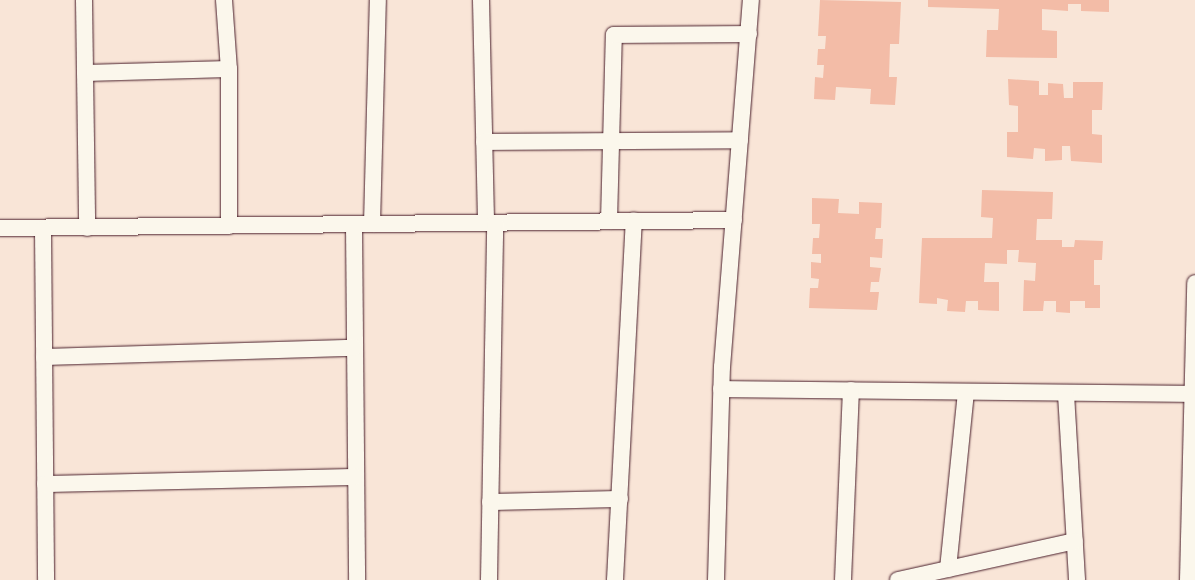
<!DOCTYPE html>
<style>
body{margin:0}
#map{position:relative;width:1195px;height:580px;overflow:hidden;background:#f9e5d7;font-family:Itim,sans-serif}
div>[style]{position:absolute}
.building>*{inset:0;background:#f3bca7}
.roads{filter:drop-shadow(0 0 1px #4a1f2b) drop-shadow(0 0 1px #4a1f2b)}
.minor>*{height:16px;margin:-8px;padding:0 8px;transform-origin:8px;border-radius:8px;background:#fbf7ec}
span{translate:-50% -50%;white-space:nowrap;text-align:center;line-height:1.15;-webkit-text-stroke:3px #fbf7ec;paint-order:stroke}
</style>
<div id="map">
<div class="building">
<i style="clip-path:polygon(820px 0,901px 2px,899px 44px,890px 44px,889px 77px,897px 77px,895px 105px,870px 104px,871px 89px,836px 87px,835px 100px,814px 99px,815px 77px,823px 78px,824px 65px,817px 65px,818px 49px,825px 49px,826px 36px,818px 36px)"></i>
<i style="clip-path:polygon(928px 0,1109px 0,1109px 12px,1081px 11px,1081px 4px,1068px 4px,1068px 11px,1042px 9px,1042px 30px,1057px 31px,1057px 58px,986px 57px,987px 30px,998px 30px,999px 9px,928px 7px)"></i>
<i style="clip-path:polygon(1008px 79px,1039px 81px,1039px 95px,1048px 95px,1048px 83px,1063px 84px,1064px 98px,1073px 98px,1073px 82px,1103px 82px,1102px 110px,1092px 110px,1092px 134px,1102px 135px,1102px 163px,1071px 161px,1070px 146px,1062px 146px,1062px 160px,1045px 161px,1045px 149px,1034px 148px,1033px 159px,1007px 157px,1007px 132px,1018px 132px,1018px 106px,1009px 105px)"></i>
<i style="clip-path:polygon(982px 190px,1053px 192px,1052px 219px,1037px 219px,1036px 240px,1062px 240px,1062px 247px,1074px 247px,1075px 240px,1103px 241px,1102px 260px,1094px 260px,1094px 285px,1100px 285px,1100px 308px,1085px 308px,1085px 301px,1070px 301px,1070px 313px,1056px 312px,1056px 301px,1044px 301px,1043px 311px,1023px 311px,1024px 280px,1035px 281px,1036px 263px,1018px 262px,1019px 250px,1007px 250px,1007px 264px,985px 263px,984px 282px,999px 282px,999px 311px,978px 310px,978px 301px,966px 301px,965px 312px,947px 311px,948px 300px,937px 298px,937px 304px,919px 303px,922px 238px,992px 238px,993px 218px,981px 217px)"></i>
<i style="clip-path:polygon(812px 198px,839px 199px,838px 213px,859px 214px,859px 202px,882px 203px,881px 228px,876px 228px,875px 239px,883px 239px,882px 258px,870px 257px,870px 267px,881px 268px,879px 282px,871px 282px,870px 292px,879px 292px,877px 310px,809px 308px,810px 288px,818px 288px,819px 279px,811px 278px,811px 262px,821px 263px,821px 254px,812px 254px,813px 238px,819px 238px,820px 224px,812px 224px)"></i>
</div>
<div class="roads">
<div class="minor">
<i style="left:84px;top:0;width:228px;rotate:89.2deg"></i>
<i style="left:224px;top:0;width:69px;rotate:85.9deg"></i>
<i style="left:481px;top:0;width:223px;rotate:88.7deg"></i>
<i style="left:85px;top:73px;width:144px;rotate:-1.6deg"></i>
<i style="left:229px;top:69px;width:157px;rotate:90deg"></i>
<i style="left:484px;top:142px;width:256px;rotate:-0.4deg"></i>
<i style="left:609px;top:221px;width:186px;rotate:-88.5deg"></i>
<i style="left:614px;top:35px;width:135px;rotate:-0.4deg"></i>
<i style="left:372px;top:224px;width:224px;rotate:-88.5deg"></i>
<i style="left:354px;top:225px;width:355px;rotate:89.5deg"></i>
<i style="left:0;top:228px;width:734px;rotate:-0.62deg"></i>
<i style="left:43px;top:229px;width:351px;rotate:89.5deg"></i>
<i style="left:44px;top:357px;width:310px;rotate:-1.7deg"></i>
<i style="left:721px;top:389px;width:472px;rotate:0.6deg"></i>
<i style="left:1066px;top:394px;width:186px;rotate:86.6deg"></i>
<i style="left:45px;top:484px;width:310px;rotate:-1.3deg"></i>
<i style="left:490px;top:502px;width:130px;rotate:-1.3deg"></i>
<i style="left:948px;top:569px;width:177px;rotate:-84.2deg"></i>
<i style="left:489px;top:580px;width:357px;rotate:-89deg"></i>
<i style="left:615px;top:580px;width:360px;rotate:-87deg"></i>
<i style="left:716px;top:580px;width:213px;rotate:-88.4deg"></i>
<i style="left:722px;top:367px;width:368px;rotate:-85.5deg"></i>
<i style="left:843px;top:580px;width:190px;rotate:-87.6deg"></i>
<i style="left:898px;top:580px;width:181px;rotate:-12.4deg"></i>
<i style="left:1188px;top:580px;width:297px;rotate:-88.6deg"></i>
</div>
</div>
</div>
